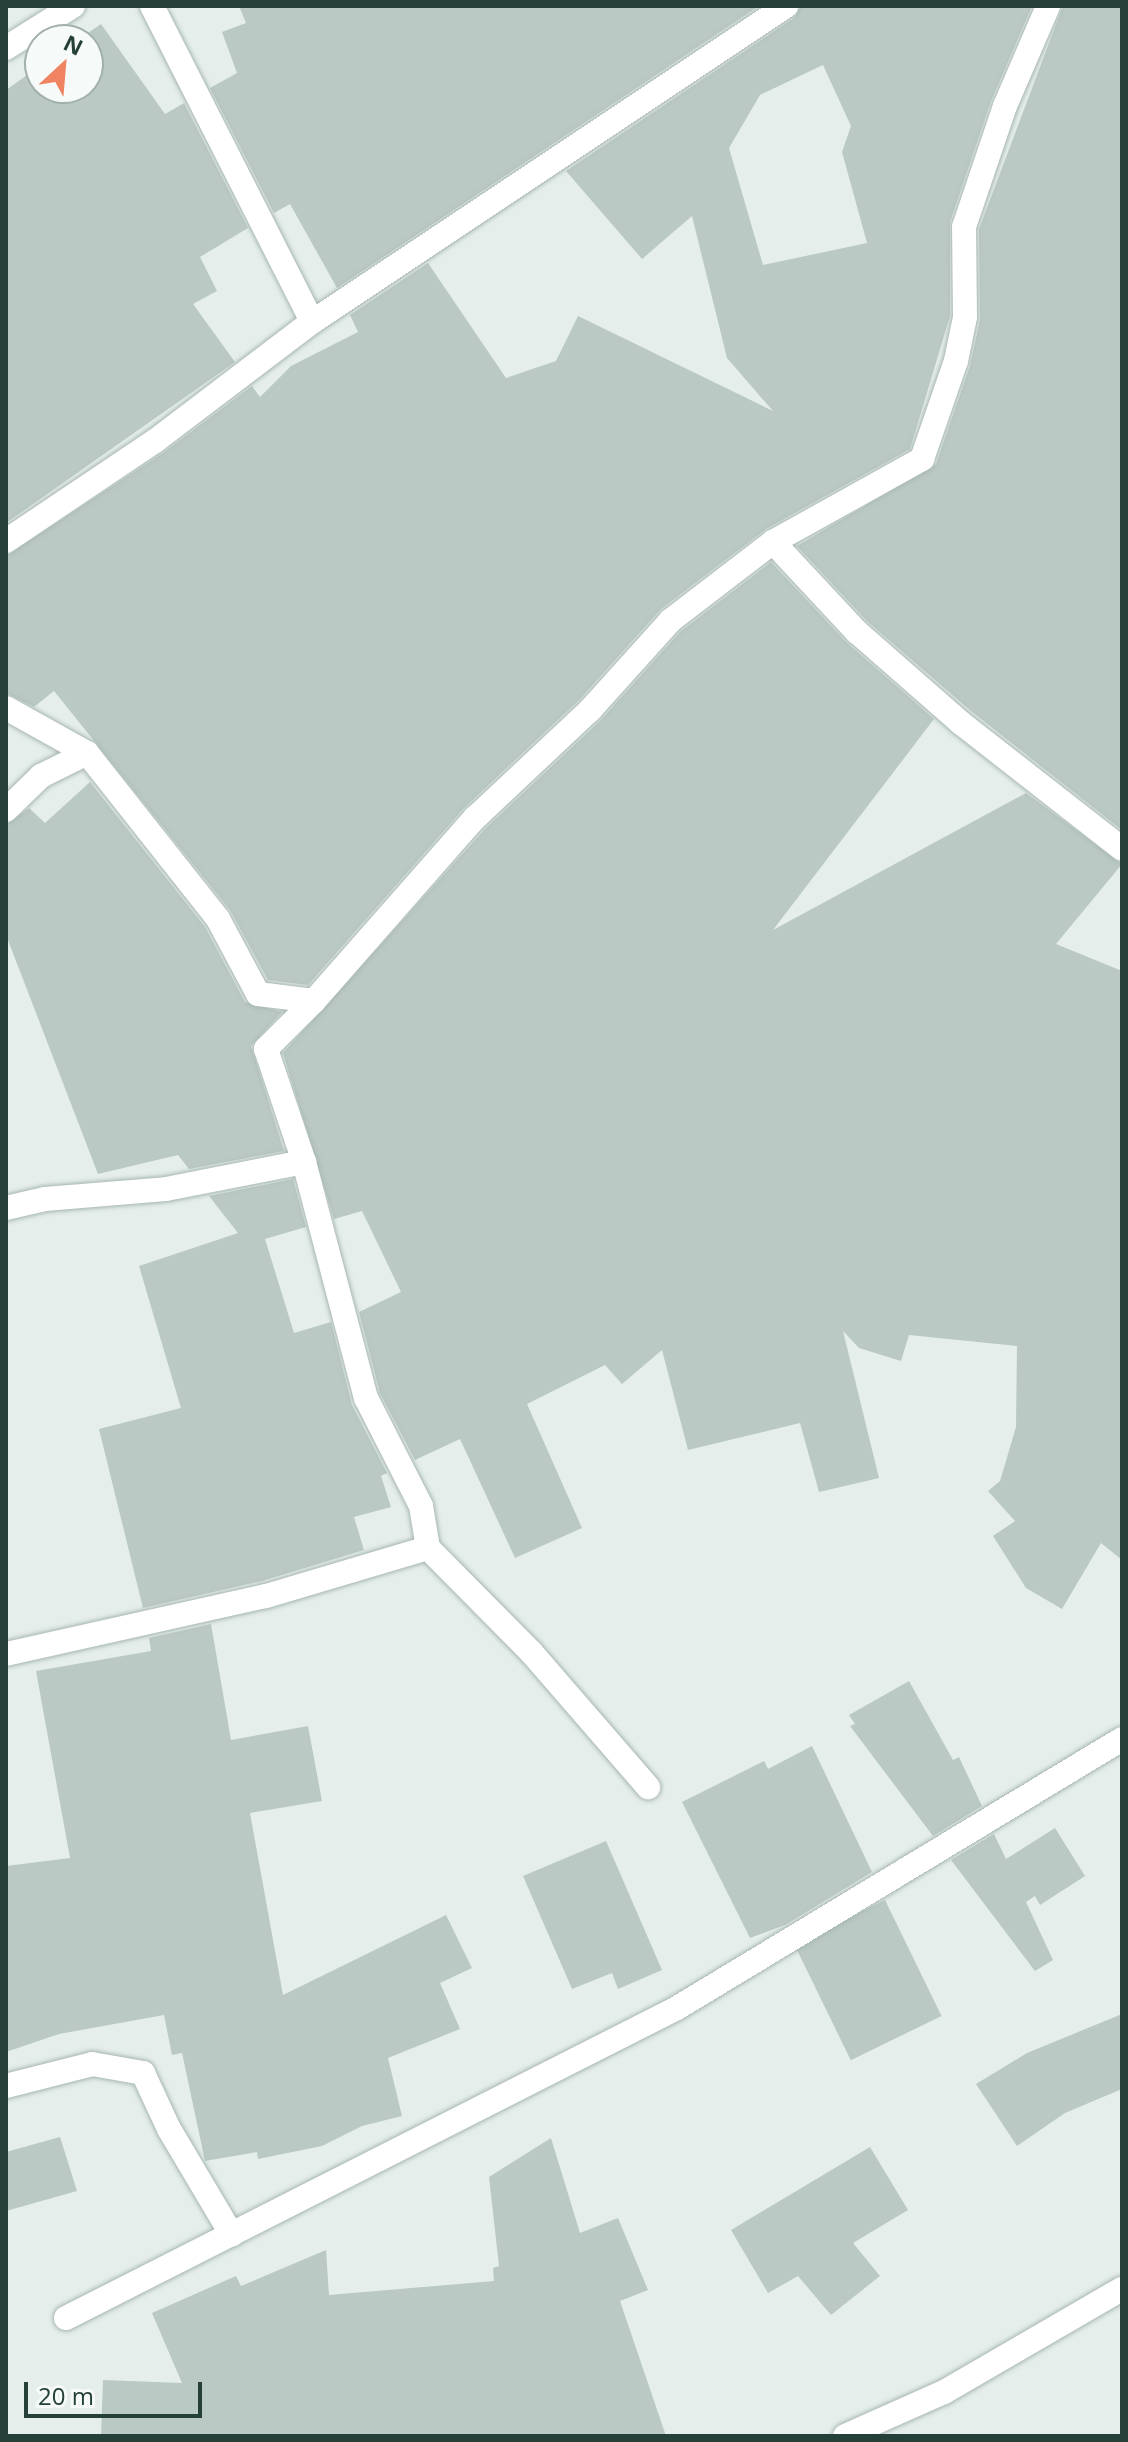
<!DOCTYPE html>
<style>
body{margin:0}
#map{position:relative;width:1128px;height:2442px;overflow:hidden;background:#e5eeea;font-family:"Open Sans",sans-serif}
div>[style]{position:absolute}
.building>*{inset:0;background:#bac9c3;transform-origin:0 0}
.roads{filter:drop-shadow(0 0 2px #a7b6b1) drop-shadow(0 0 2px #a7b6b1)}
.minor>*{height:24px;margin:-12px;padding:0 12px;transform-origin:12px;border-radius:12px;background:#fff}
.secondary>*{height:24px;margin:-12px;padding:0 12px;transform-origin:12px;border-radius:12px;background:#fff}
span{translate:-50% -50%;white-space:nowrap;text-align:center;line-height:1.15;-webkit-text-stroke:6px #f6faf8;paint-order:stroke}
.frame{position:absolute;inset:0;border:8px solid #244038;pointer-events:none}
.north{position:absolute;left:24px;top:24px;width:80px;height:80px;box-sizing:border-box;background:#f6faf8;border:2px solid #a2b0ab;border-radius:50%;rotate:26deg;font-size:22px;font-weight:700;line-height:32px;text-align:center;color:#244038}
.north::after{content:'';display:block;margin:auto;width:28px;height:36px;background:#f08361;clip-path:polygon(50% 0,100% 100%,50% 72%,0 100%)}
.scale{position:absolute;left:24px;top:2382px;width:178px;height:36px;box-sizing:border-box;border:4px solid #244038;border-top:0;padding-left:10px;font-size:24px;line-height:28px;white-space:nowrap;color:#244038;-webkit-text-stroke:6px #f6faf8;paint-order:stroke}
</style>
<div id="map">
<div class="building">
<i style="clip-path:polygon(239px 6px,759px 6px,337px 288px,290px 204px,274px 213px,210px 88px,237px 73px,222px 32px,246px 23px)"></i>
<i style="clip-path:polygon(evenodd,801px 6px,1032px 6px,991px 101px,950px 222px,950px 316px,910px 449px,766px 529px,661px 609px,579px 700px,464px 808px,308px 985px,268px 980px,230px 910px,54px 691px,34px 707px,6px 693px,6px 556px,163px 453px,252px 386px,260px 397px,291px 366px,358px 332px,350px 315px,428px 263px,506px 378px,556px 361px,578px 316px,773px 411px,727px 358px,692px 216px,642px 259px,566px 171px,794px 18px,801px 6px,823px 65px,851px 126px,842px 152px,867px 243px,763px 265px,729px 148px,760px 95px,823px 65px)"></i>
<i style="clip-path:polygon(1063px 6px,1122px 6px,1122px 830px,971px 711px,867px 621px,797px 546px,936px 464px,970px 366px,980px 320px,979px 229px)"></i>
<i style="clip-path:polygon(101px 24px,165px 114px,184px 103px,248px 228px,200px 257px,217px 291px,193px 304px,235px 362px,6px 523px,6px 90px,40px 66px,40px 88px,88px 88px,88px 40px,78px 40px)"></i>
<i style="clip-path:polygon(771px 562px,846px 642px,934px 719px,773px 930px,1026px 793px,1122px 864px,1056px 944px,1122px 971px,1122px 1560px,1101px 1543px,1062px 1609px,1026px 1588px,993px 1536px,1015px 1521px,988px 1491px,1000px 1481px,1016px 1427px,1017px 1346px,909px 1335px,901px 1361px,859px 1348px,843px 1331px,879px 1478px,819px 1492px,800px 1423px,688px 1450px,662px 1350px,622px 1384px,605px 1365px,527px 1404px,582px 1528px,515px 1558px,460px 1439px,415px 1460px,380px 1393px,359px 1312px,401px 1292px,362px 1211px,334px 1219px,283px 1053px,486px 828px,600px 721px,680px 632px)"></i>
<i style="clip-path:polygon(90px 782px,205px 927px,245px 1002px,282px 1012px,251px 1046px,284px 1151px,189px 1169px,178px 1155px,98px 1174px,6px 935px,6px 825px,29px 808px,45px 823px)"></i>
<i style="clip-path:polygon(293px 1179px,306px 1227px,265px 1239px,294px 1333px,331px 1322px,352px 1405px,387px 1473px,381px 1476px,391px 1507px,354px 1517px,364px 1550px,262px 1581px,143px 1608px,99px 1429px,181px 1408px,139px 1266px,238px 1233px,209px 1196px)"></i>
<i style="clip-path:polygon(211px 1624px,231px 1740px,308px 1726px,322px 1801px,250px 1813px,283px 1995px,446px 1915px,472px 1968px,440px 1983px,460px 2029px,388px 2058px,402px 2116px,362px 2126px,322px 2146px,258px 2159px,257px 2152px,205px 2161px,182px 2053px,172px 2055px,164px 2015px,59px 2034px,6px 2052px,6px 1866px,70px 1858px,36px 1671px,151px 1651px,149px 1638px)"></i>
<i style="clip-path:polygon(909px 1681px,953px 1760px,959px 1757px,982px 1806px,933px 1836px,850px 1726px,855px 1724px,849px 1715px)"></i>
<i style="clip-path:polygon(812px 1746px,872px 1872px,785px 1925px,750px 1938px,682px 1802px,764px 1761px,768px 1769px)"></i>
<i style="clip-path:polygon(1055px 1828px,1085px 1876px,1040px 1905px,1035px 1896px,1026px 1902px,1053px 1960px,1035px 1971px,951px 1860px,994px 1834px,1006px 1859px)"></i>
<i style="clip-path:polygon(606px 1841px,662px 1970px,618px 1989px,612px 1973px,572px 1989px,523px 1876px)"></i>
<i style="left:885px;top:1900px;width:129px;height:101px;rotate:64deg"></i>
<i style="clip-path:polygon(1122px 2014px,1122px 2089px,1065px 2113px,1017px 2146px,976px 2084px,1027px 2053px)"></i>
<i style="clip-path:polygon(60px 2137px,77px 2191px,6px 2211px,6px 2152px)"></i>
<i style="clip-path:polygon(551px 2138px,580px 2233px,618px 2218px,648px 2290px,620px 2301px,666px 2436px,101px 2436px,103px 2380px,182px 2383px,152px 2313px,236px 2276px,241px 2286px,326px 2250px,329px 2295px,494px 2281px,493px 2268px,499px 2266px,489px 2177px)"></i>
<i style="clip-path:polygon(870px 2147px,908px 2210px,853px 2243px,880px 2276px,831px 2315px,798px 2276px,768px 2293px,731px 2230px)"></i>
</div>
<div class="roads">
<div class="minor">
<i style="left:152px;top:6px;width:354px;rotate:63.1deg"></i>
<i style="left:6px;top:48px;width:79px;rotate:-32.1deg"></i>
<i style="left:6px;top:541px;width:179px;rotate:-33.9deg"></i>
<i style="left:155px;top:441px;width:197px;rotate:-37.2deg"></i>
<i style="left:312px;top:322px;width:570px;rotate:-33.69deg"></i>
<i style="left:773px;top:542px;width:123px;rotate:47deg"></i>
<i style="left:857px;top:632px;width:138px;rotate:41.2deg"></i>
<i style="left:961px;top:723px;width:204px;rotate:38deg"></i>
<i style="left:6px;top:708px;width:93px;rotate:29.1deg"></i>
<i style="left:6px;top:810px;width:49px;rotate:-44.2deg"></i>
<i style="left:41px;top:776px;width:51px;rotate:-26.6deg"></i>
<i style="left:87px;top:753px;width:211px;rotate:51.7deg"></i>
<i style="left:218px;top:919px;width:85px;rotate:61.9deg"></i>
<i style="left:258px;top:994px;width:56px;rotate:7.1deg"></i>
<i style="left:314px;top:1001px;width:68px;rotate:135deg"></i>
<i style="left:266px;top:1049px;width:119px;rotate:71.4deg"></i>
<i style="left:304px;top:1162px;width:244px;rotate:75.3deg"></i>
<i style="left:366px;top:1398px;width:121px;rotate:63deg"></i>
<i style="left:421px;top:1506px;width:43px;rotate:80.5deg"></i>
<i style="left:428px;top:1548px;width:146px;rotate:45.3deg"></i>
<i style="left:531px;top:1652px;width:179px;rotate:49.1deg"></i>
<i style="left:314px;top:1001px;width:244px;rotate:-48.7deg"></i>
<i style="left:475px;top:818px;width:158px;rotate:-43.2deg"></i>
<i style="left:590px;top:710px;width:120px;rotate:-48deg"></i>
<i style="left:670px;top:621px;width:130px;rotate:-37.5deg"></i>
<i style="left:773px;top:542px;width:171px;rotate:-29.1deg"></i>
<i style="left:922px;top:459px;width:104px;rotate:-70.9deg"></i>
<i style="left:956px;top:361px;width:45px;rotate:-78.4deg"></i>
<i style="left:965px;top:317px;width:90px;rotate:-90.6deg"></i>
<i style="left:964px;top:227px;width:128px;rotate:-71.3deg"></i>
<i style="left:1005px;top:106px;width:109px;rotate:-66.7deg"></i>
<i style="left:6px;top:1208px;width:40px;rotate:-13deg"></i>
<i style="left:45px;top:1199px;width:121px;rotate:-4.7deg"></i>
<i style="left:166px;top:1189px;width:141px;rotate:-11.1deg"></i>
<i style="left:6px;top:1654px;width:266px;rotate:-12.6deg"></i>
<i style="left:266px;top:1596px;width:169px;rotate:-16.5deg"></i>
<i style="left:6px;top:2086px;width:89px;rotate:-14.3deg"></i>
<i style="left:92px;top:2064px;width:52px;rotate:10deg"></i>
<i style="left:143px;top:2073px;width:62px;rotate:65.1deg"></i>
<i style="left:169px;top:2129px;width:123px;rotate:59.3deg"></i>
<i style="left:66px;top:2318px;width:685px;rotate:-26.9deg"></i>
<i style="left:677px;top:2008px;width:520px;rotate:-31.15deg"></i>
</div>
<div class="secondary">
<i style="left:845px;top:2436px;width:108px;rotate:-24deg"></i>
<i style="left:944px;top:2392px;width:206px;rotate:-30.1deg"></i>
</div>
</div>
<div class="frame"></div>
<div class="north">N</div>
<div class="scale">20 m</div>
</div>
